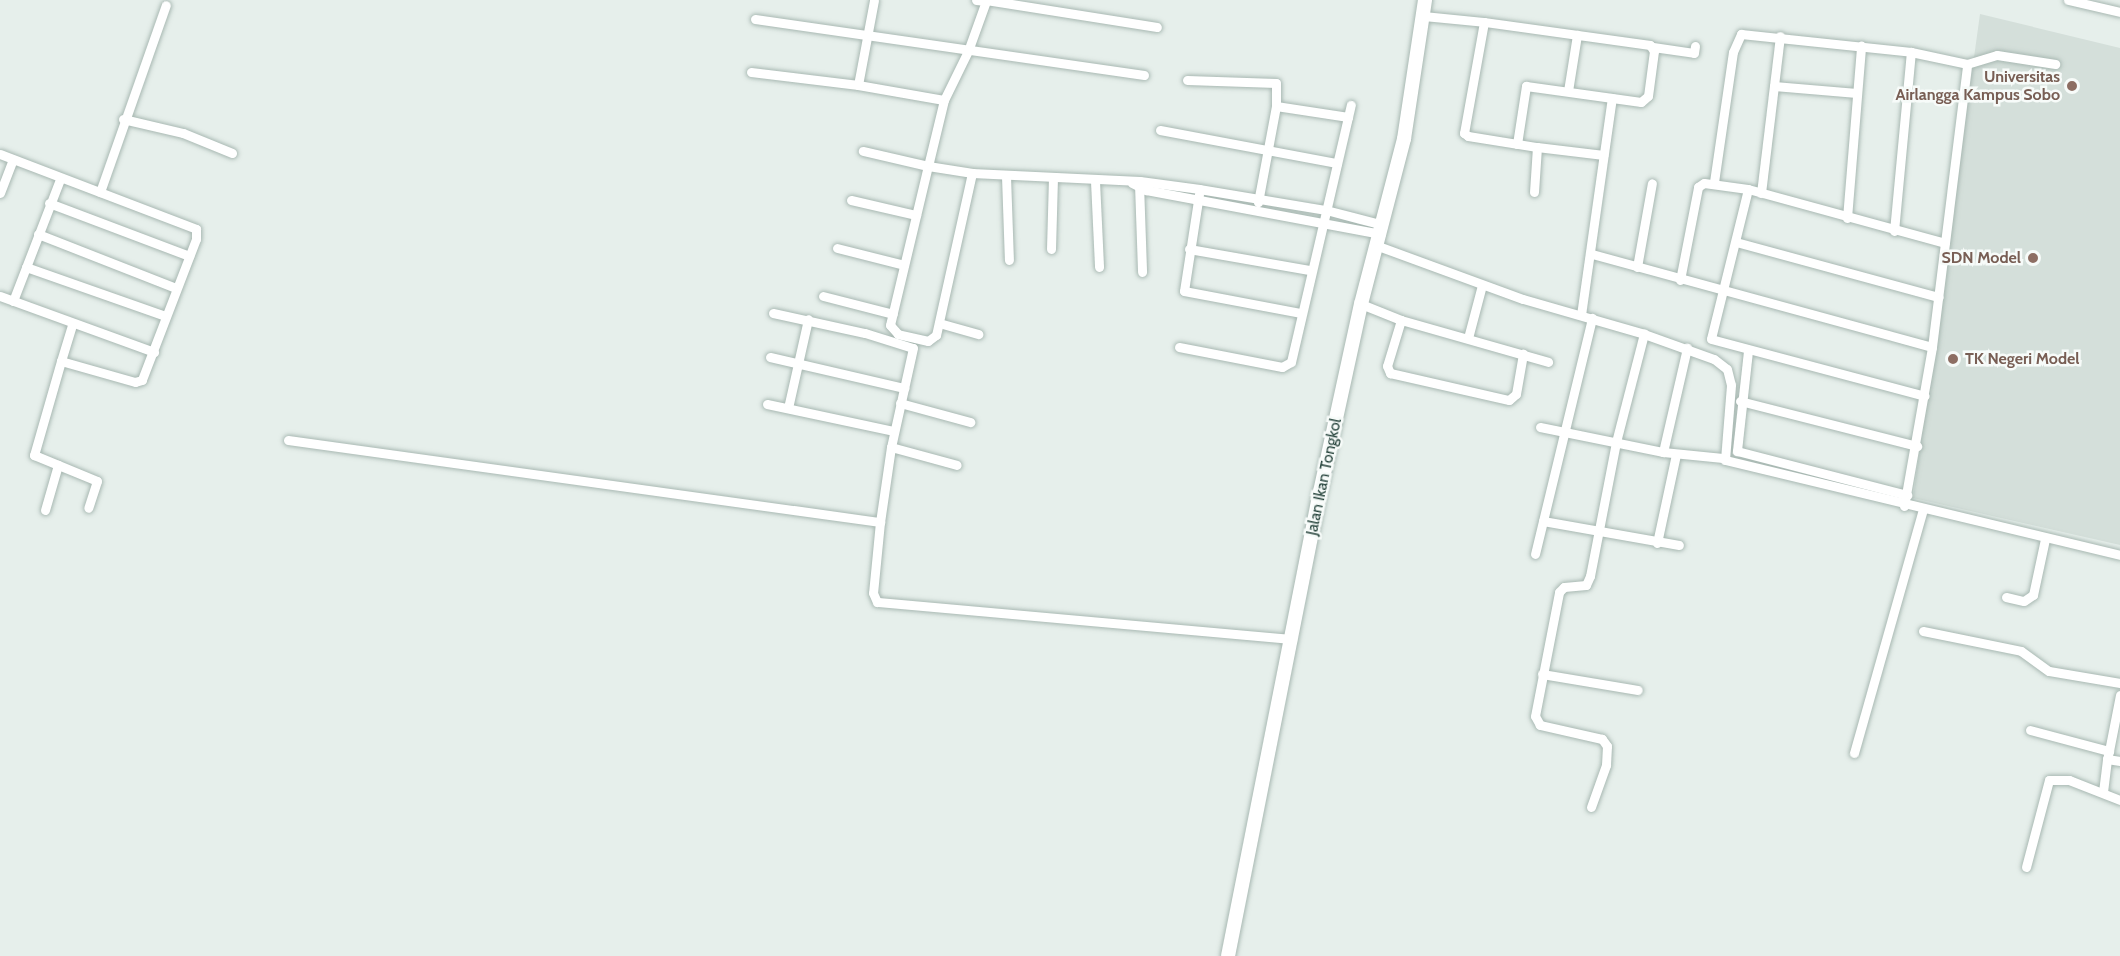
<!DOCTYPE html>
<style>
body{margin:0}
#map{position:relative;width:2120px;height:956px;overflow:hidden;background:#e6efeb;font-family:Cabin,sans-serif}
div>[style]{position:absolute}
.built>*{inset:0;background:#d4dfda}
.roads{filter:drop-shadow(0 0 2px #a8b8b2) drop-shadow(0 0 2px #a8b8b2)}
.street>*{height:9px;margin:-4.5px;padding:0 4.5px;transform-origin:4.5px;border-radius:4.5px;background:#fff}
.secondary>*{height:14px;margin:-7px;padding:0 7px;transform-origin:7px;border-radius:7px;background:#fff}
.dots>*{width:16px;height:16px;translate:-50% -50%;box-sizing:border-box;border:3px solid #f7fbf9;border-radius:50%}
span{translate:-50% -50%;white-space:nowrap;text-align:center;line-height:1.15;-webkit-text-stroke:5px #f7fbf9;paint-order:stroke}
.education-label{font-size:16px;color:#785e54;font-weight:700}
.right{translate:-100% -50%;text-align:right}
.left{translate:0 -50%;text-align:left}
.street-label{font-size:16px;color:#24423a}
</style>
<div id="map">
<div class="built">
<i style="clip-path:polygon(1980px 14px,2120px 48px,2120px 545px,1913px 498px)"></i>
</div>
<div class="roads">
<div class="street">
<i style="left:986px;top:0;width:173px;rotate:9deg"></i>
<i style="left:2068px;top:0;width:53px;rotate:13deg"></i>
<i style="left:1423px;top:16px;width:61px;rotate:5.6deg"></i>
<i style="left:755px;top:19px;width:393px;rotate:8.2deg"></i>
<i style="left:1653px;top:47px;width:41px;rotate:8.3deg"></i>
<i style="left:1694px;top:53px;width:7px;rotate:-82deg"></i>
<i style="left:751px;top:72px;width:108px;rotate:6.9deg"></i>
<i style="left:858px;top:85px;width:87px;rotate:9.9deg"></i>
<i style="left:944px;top:100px;width:68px;rotate:103.6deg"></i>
<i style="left:928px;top:166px;width:67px;rotate:-167deg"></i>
<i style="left:1187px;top:80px;width:89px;rotate:1.9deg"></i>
<i style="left:1276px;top:83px;width:23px;rotate:90deg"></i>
<i style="left:1276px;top:106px;width:98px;rotate:100.6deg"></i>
<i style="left:858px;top:85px;width:86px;rotate:-79.3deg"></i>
<i style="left:1774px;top:86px;width:83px;rotate:4.8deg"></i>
<i style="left:1568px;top:91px;width:57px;rotate:-80.9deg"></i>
<i style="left:944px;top:100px;width:55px;rotate:-63.9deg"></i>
<i style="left:968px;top:51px;width:53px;rotate:-70.2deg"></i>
<i style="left:986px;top:1px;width:10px;rotate:-174deg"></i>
<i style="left:1276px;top:106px;width:73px;rotate:8.7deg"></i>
<i style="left:123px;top:119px;width:62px;rotate:13.1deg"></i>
<i style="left:183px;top:133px;width:53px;rotate:22.2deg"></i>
<i style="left:1160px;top:130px;width:180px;rotate:10.6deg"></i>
<i style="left:1517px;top:144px;width:59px;rotate:-81.2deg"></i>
<i style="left:1526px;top:86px;width:116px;rotate:7.9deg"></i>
<i style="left:1641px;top:102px;width:9px;rotate:-41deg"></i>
<i style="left:1648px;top:96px;width:45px;rotate:-82.4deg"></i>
<i style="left:1654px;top:51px;width:7px;rotate:-124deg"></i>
<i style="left:1650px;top:45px;width:168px;rotate:-172.1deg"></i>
<i style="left:1484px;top:22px;width:113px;rotate:100.2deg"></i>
<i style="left:1464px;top:133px;width:5px;rotate:37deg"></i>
<i style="left:1468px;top:136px;width:70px;rotate:9.1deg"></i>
<i style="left:1537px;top:147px;width:67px;rotate:6.8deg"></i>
<i style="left:0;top:154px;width:210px;rotate:20.9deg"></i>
<i style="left:196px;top:229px;width:10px;rotate:90deg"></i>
<i style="left:196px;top:239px;width:151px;rotate:111deg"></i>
<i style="left:142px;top:380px;width:7px;rotate:164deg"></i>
<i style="left:135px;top:382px;width:77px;rotate:-164.2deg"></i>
<i style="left:61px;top:361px;width:39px;rotate:-73deg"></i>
<i style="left:972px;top:173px;width:166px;rotate:102.5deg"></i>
<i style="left:936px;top:335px;width:10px;rotate:143deg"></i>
<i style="left:928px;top:341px;width:31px;rotate:-167deg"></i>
<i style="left:898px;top:334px;width:12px;rotate:-132deg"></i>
<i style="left:890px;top:325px;width:163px;rotate:-76.6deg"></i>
<i style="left:928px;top:166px;width:45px;rotate:9deg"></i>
<i style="left:972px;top:173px;width:168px;rotate:2.7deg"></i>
<i style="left:1140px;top:181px;width:60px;rotate:7.7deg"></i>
<i style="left:1199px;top:189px;width:129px;rotate:9.4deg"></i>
<i style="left:1326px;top:210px;width:59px;rotate:14.7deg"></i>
<i style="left:1006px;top:176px;width:84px;rotate:88deg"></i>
<i style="left:1095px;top:181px;width:86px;rotate:87.3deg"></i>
<i style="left:1714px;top:182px;width:131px;rotate:-81.7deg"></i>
<i style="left:1733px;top:52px;width:20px;rotate:-66deg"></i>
<i style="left:1741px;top:34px;width:171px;rotate:6deg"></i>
<i style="left:1911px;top:52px;width:57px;rotate:12.1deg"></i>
<i style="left:1967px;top:64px;width:31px;rotate:-17deg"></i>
<i style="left:1997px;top:55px;width:59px;rotate:8.8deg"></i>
<i style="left:1132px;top:183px;width:16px;rotate:27deg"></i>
<i style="left:1146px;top:190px;width:239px;rotate:10.6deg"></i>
<i style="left:1139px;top:184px;width:88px;rotate:88deg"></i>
<i style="left:1748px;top:189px;width:154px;rotate:103.9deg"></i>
<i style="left:1711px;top:339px;width:221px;rotate:14.9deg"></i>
<i style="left:100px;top:192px;width:198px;rotate:-70.6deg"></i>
<i style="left:1534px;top:192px;width:45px;rotate:-86.2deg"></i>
<i style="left:0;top:193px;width:36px;rotate:-69deg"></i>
<i style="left:1761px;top:193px;width:158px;rotate:-83.1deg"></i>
<i style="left:1199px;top:194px;width:98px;rotate:98.8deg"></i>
<i style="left:1184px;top:291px;width:118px;rotate:10.7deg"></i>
<i style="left:851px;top:200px;width:67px;rotate:13deg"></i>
<i style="left:49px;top:203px;width:150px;rotate:20.7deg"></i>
<i style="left:1847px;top:218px;width:173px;rotate:-85.3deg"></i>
<i style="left:1894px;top:231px;width:180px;rotate:-84.6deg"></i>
<i style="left:38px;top:234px;width:148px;rotate:21.4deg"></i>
<i style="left:1736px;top:242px;width:210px;rotate:15.2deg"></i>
<i style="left:1378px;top:246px;width:154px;rotate:20.1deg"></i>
<i style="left:1523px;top:299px;width:126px;rotate:16.1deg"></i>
<i style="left:1644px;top:334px;width:74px;rotate:19.7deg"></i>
<i style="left:1714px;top:359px;width:16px;rotate:38deg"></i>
<i style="left:1727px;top:369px;width:16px;rotate:76deg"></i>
<i style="left:1731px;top:385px;width:75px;rotate:94.6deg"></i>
<i style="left:1725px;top:460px;width:406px;rotate:13.5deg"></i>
<i style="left:837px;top:248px;width:69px;rotate:14.2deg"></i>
<i style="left:1051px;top:249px;width:71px;rotate:-88.4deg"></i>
<i style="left:1189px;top:249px;width:122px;rotate:9.9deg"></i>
<i style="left:1592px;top:254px;width:352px;rotate:15.3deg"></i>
<i style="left:26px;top:267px;width:147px;rotate:19.4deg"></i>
<i style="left:1637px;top:267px;width:85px;rotate:-79.9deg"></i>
<i style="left:1680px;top:280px;width:95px;rotate:-79deg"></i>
<i style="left:1698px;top:187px;width:7px;rotate:-34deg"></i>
<i style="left:1704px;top:183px;width:44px;rotate:7.8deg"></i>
<i style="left:1748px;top:189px;width:204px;rotate:15.3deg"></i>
<i style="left:0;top:296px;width:164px;rotate:20deg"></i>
<i style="left:823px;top:296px;width:72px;rotate:14.4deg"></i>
<i style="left:13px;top:301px;width:131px;rotate:-68.9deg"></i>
<i style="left:1361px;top:304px;width:43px;rotate:21.8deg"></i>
<i style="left:1401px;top:320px;width:153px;rotate:15.9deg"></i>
<i style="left:773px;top:313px;width:94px;rotate:12.3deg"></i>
<i style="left:865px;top:333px;width:50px;rotate:17.4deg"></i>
<i style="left:913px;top:348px;width:101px;rotate:102.5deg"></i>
<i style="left:891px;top:447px;width:76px;rotate:98.3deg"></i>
<i style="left:880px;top:522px;width:71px;rotate:95.6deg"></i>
<i style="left:873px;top:593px;width:10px;rotate:66deg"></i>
<i style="left:877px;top:602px;width:417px;rotate:5.1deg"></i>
<i style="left:1581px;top:315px;width:219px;rotate:-81.9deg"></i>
<i style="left:1401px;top:320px;width:48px;rotate:106.9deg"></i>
<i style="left:1387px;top:366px;width:8px;rotate:67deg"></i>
<i style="left:1390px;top:373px;width:122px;rotate:12.8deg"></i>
<i style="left:1509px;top:400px;width:9px;rotate:-41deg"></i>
<i style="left:1516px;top:394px;width:41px;rotate:-80.1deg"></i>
<i style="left:939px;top:323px;width:41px;rotate:15.8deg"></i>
<i style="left:1468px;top:338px;width:55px;rotate:-75.2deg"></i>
<i style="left:1179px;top:347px;width:105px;rotate:11deg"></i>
<i style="left:1282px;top:367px;width:10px;rotate:-29deg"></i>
<i style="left:1291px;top:362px;width:264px;rotate:-76.9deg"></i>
<i style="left:1748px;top:351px;width:101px;rotate:96.3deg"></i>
<i style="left:1737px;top:451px;width:176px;rotate:14.5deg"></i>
<i style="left:770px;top:357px;width:138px;rotate:13deg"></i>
<i style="left:61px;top:361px;width:98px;rotate:106deg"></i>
<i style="left:34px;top:455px;width:68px;rotate:22.4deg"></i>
<i style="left:97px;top:481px;width:28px;rotate:108deg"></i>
<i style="left:1740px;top:401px;width:183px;rotate:14.3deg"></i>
<i style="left:900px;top:403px;width:73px;rotate:15.2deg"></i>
<i style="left:767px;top:404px;width:130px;rotate:12deg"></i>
<i style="left:788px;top:408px;width:91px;rotate:-77.3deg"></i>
<i style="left:1540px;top:427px;width:126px;rotate:11.5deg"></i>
<i style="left:1663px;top:452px;width:60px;rotate:5.7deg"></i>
<i style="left:288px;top:440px;width:598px;rotate:7.89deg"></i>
<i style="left:891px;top:447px;width:68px;rotate:15.3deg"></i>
<i style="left:1663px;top:452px;width:107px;rotate:-77deg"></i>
<i style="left:1904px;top:506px;width:161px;rotate:-80deg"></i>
<i style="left:1932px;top:347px;width:285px;rotate:-82.9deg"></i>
<i style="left:45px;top:510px;width:47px;rotate:-73.9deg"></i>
<i style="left:1543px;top:521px;width:138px;rotate:10deg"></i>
<i style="left:1657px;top:543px;width:91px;rotate:-77.9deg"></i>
<i style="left:1535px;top:554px;width:243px;rotate:-76.4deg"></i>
<i style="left:2006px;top:597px;width:18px;rotate:13deg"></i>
<i style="left:2024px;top:601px;width:11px;rotate:-34deg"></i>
<i style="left:2033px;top:595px;width:57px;rotate:-77.9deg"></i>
<i style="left:1923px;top:631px;width:100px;rotate:11.5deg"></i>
<i style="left:2021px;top:651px;width:34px;rotate:36deg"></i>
<i style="left:2049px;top:671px;width:72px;rotate:9.6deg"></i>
<i style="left:1542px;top:674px;width:97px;rotate:9.5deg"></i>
<i style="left:2030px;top:730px;width:82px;rotate:14.9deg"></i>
<i style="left:2109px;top:751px;width:8px;rotate:104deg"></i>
<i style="left:2107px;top:759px;width:13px;rotate:9deg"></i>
<i style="left:2109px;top:751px;width:57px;rotate:-78.9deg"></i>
<i style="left:1854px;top:753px;width:254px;rotate:-74.2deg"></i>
<i style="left:2103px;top:792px;width:33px;rotate:-83deg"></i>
<i style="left:1591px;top:807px;width:45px;rotate:-70.3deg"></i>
<i style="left:1606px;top:765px;width:19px;rotate:-87deg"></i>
<i style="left:1607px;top:746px;width:9px;rotate:-126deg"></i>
<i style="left:1602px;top:739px;width:64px;rotate:-167.3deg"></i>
<i style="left:1540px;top:725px;width:10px;rotate:-119deg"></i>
<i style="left:1535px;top:716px;width:126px;rotate:-79deg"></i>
<i style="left:1559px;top:592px;width:7px;rotate:-45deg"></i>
<i style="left:1564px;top:587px;width:22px;rotate:-5deg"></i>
<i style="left:1586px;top:585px;width:10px;rotate:-66deg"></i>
<i style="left:1590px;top:576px;width:136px;rotate:-79deg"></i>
<i style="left:1616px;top:442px;width:112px;rotate:-75.5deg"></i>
<i style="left:2026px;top:867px;width:90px;rotate:-75.2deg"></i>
<i style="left:2049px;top:780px;width:20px"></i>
<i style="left:2069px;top:780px;width:55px;rotate:21.4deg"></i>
</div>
<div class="secondary">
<i style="left:1228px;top:956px;width:473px;rotate:-78.8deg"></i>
<i style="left:1320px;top:492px;width:192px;rotate:-77.7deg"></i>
<i style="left:1361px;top:304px;width:171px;rotate:-75.4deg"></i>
<i style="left:1404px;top:139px;width:141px;rotate:-81.4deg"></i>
</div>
</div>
<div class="dots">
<i style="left:2072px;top:86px;background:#8d6e63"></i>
<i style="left:2033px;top:258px;background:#8d6e63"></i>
<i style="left:1953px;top:359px;background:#8d6e63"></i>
</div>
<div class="education-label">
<span class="right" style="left:2060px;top:86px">Universitas<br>Airlangga Kampus Sobo</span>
<span class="right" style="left:2021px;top:258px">SDN Model</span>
<span class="left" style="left:1965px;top:359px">TK Negeri Model</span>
</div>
<div class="street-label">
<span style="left:1324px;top:477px;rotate:-78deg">Jalan Ikan Tongkol</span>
</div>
</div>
